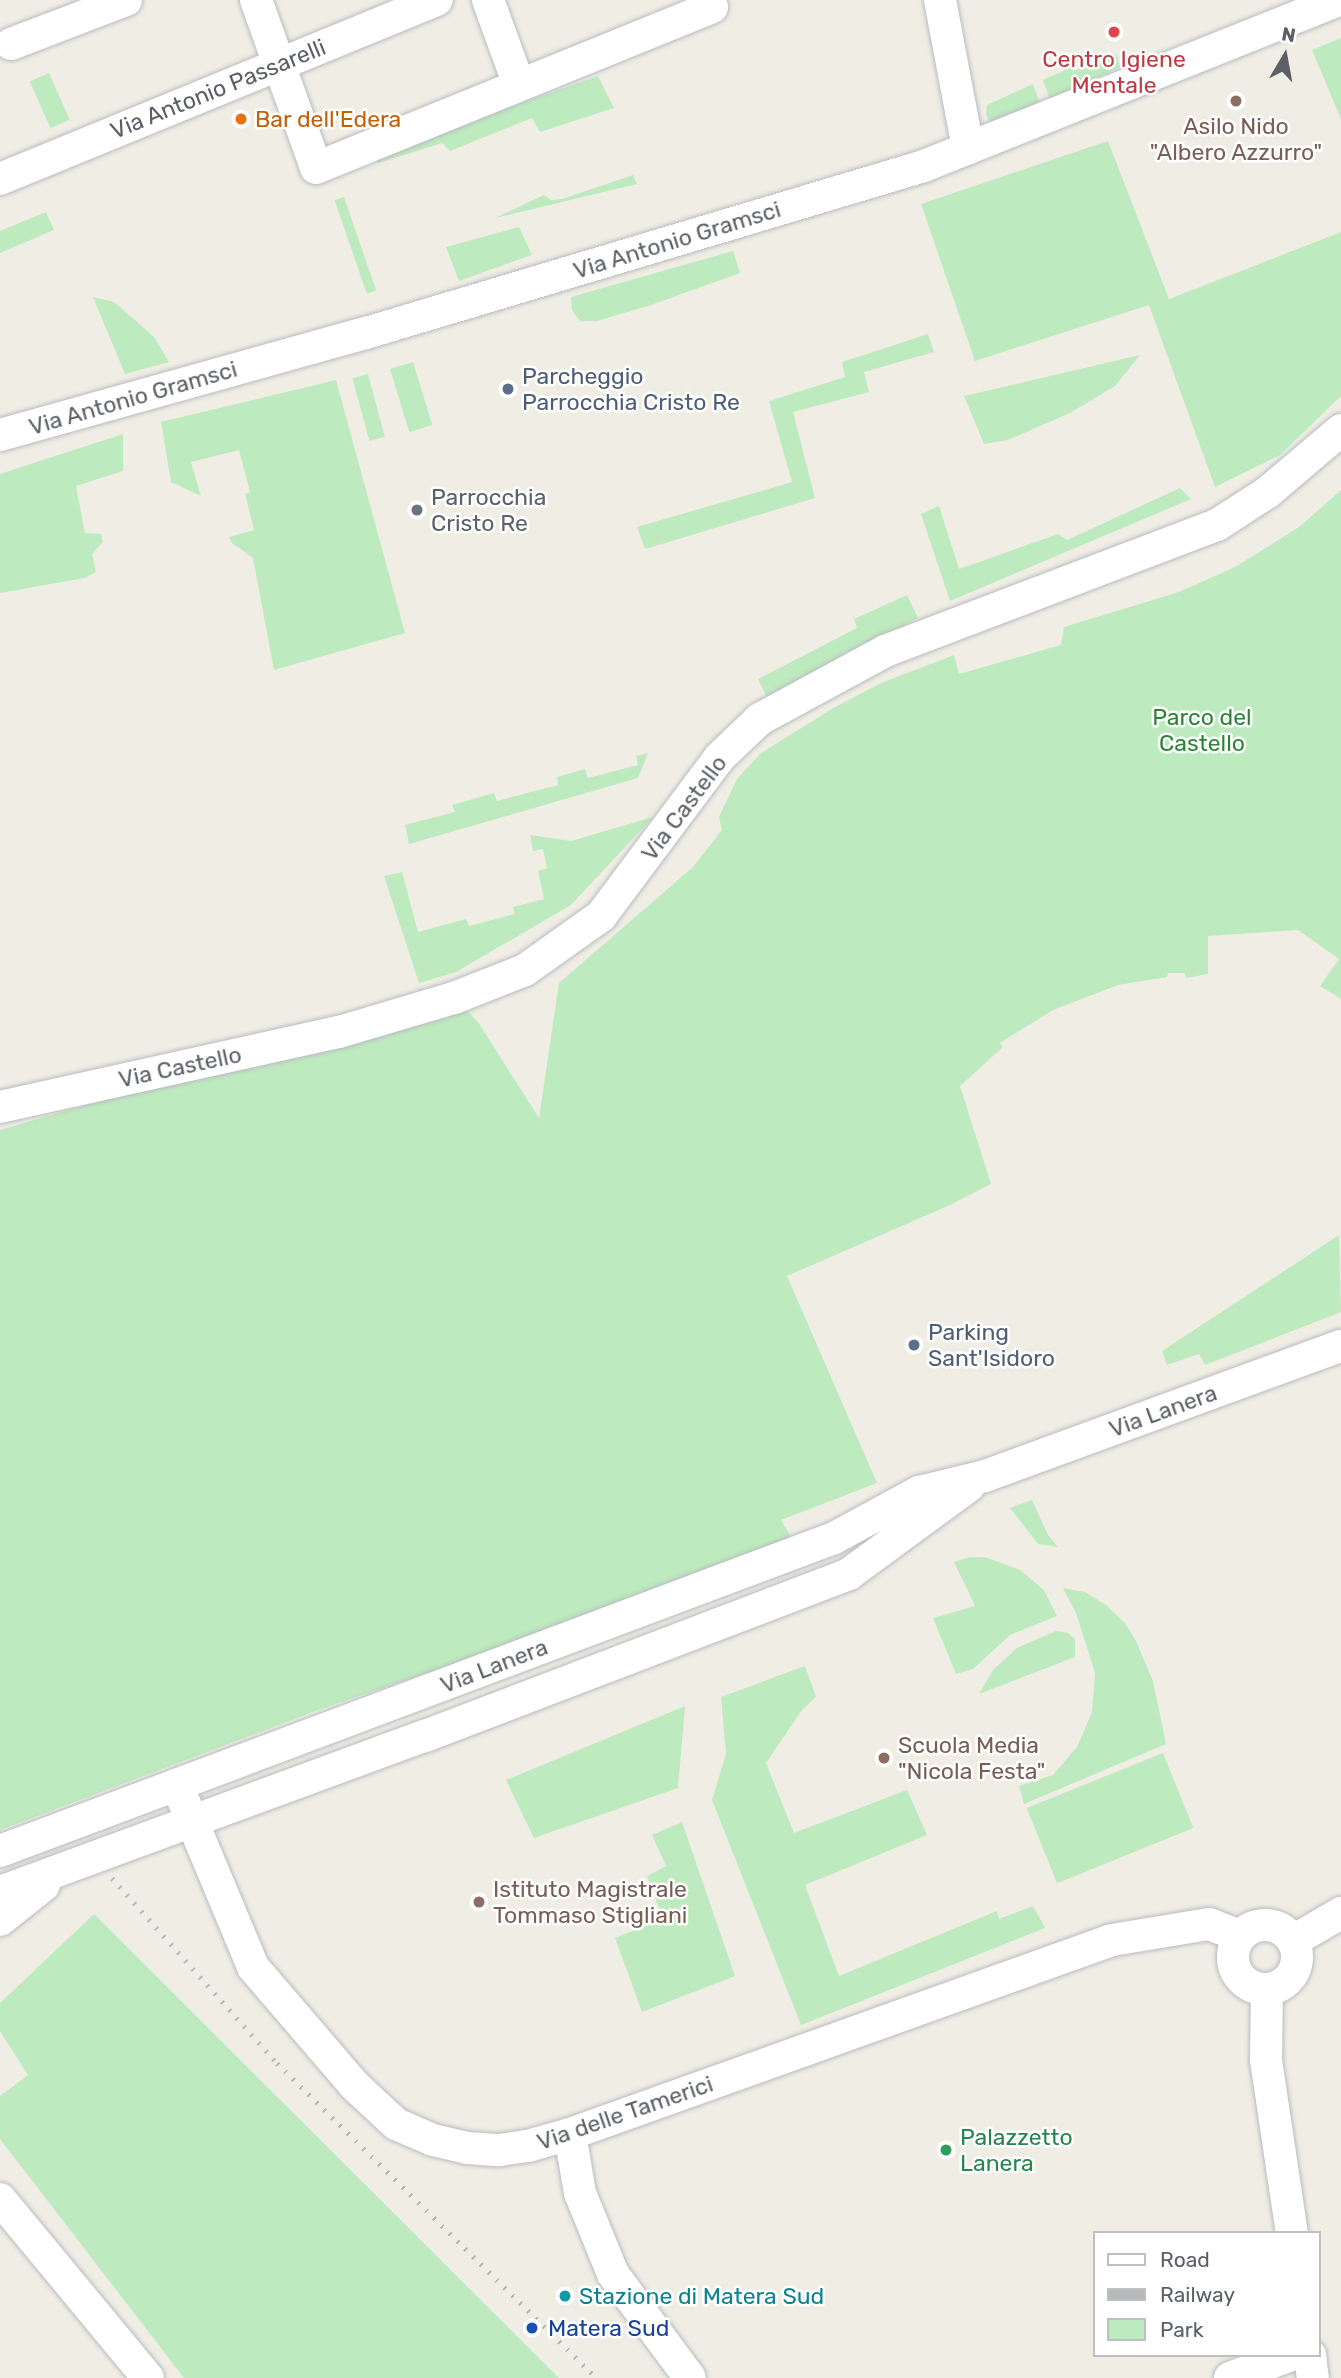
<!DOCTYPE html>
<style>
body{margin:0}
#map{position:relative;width:1341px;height:2378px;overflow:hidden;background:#f0eee4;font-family:Rubik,sans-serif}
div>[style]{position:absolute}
.green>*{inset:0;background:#beeabf;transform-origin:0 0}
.roads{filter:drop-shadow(0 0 2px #b9bcc1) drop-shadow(0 0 2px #b9bcc1)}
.street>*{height:32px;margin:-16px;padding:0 16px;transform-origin:16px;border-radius:16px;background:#fff}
.street>.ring{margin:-16px;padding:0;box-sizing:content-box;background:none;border:32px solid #fff;border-radius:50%}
.rail>*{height:5px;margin-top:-2.5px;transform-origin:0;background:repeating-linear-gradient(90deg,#b7b8b9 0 2px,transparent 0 11px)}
.dots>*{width:19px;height:19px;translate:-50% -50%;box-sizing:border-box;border:4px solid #fff;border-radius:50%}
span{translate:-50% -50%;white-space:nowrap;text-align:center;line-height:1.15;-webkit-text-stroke:5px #fff;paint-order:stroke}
.health-label{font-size:23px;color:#be3a42}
.street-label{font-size:23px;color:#5c6066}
.food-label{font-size:23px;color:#c56008}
.left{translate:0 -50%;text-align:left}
.education-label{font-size:23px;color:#785e54}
.service-label{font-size:23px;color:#4e5e75}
.worship-label{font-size:23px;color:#5b616d}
.park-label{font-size:23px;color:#2c8434}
.leisure-label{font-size:23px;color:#27864d}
.culture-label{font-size:23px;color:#0d838f}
.transit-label{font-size:23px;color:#164399}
.legend{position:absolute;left:1093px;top:2231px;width:228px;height:126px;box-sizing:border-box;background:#fff;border:2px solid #bebfc2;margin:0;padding:9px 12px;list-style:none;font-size:21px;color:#5c6066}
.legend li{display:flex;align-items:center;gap:14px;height:35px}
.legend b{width:35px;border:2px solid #bebfc2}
.north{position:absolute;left:1250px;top:21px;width:70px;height:70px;-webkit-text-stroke:5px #fff;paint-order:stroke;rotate:10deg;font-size:19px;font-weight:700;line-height:28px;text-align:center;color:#5c6066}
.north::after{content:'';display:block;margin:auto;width:24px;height:32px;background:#5c6066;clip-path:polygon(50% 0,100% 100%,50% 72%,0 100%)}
</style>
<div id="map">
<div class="green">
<i style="clip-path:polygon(1341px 38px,1341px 119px,1312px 50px)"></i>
<i style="clip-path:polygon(1117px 54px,1120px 67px,1050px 99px,1043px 80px,1072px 67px,1073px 71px)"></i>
<i style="left:49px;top:73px;width:51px;height:21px;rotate:66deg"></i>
<i style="clip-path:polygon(598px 76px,614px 108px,540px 132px,532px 118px,450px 151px,442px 143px,378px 163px,377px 154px)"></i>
<i style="clip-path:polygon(1033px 84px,1040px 104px,991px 124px,986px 115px,987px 105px)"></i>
<i style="clip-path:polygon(1108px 141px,1169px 299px,1341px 232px,1341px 396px,1280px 455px,1215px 487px,1149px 305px,975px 361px,921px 204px)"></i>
<i style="clip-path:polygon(633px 175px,637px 184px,495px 218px,544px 195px,551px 200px,562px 199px)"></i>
<i style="left:344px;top:197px;width:99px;height:10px;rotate:71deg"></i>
<i style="clip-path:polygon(46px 212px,54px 230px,0 253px,0 231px)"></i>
<i style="clip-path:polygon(519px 227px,532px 255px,459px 281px,446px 247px)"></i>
<i style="clip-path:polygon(733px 251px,740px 273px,651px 305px,597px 321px,580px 321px,572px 310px,571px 297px)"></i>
<i style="clip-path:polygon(93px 297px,114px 302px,135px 320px,154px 337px,169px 362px,125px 374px)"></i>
<i style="clip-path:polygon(928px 334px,934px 352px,864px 372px,869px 392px,793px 412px,815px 498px,645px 549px,637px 527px,792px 482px,769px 401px,845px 377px,842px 362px)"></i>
<i style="clip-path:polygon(1140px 355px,1115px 386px,1070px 413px,1008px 440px,984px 444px,964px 396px)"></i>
<i style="left:413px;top:362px;width:66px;height:24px;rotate:73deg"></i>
<i style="left:368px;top:374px;width:65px;height:16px;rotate:75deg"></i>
<i style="clip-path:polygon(336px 380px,405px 633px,274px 670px,253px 558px,232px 543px,229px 537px,254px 530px,245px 494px,250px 492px,239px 450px,191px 462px,201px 496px,171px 482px,161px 422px)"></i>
<i style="clip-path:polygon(123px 434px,123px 471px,76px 486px,85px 533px,101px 534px,103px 542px,92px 554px,96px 572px,85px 578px,0 593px,0 474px)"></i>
<i style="clip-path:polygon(1180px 488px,1191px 499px,950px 601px,921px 514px,939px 506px,959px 569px,1058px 534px,1067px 540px)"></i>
<i style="clip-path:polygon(1341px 490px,1341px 999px,1320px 986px,1339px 959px,1298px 930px,1208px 936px,1208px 974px,1186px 978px,1185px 973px,1168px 973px,1167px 977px,1118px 985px,1053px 1010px,1000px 1043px,1003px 1047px,960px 1086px,991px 1184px,950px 1205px,787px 1276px,877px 1483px,781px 1520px,797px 1547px,321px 1709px,0 1830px,0 1130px,454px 998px,478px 1022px,539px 1118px,559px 983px,693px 867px,722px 830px,719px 817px,737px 779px,761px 753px,835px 707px,881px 683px,954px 655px,959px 674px,1061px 645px,1064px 627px,1179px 592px,1235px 567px,1299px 527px)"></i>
<i style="clip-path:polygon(907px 595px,918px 618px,767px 698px,758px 679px,857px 628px,854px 619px)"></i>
<i style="clip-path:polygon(648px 753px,638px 778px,409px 844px,405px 825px,455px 812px,452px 805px,494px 793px,497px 801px,558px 785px,557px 777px,585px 769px,588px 778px,638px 765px,636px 756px)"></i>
<i style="clip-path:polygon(653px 817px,571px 905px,456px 972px,419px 983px,384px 876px,402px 872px,418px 932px,466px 919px,469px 926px,515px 914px,513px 907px,544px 899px,538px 871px,547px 868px,543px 849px,533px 851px,530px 835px,571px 841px)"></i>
<i style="clip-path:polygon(1339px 1235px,1341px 1312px,1205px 1365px,1199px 1354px,1167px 1365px,1162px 1351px)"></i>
<i style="clip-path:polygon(1032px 1500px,1048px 1535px,1058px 1547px,1038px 1544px,1010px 1508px)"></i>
<i style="clip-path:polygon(970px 1557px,985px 1557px,1020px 1570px,1044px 1590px,1057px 1616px,1010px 1635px,973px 1669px,956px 1674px,933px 1618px,975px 1606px,954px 1562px)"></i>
<i style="clip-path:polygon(1063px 1588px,1085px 1592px,1106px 1605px,1125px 1623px,1136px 1641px,1153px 1681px,1166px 1744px,1024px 1804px,1019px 1786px,1053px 1775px,1077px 1747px,1092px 1712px,1095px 1673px,1076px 1613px)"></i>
<i style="clip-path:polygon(1056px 1631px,1068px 1633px,1075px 1639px,1075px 1657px,979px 1694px,993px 1670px,1017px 1648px)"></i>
<i style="clip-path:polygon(805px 1666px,816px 1697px,802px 1710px,766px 1763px,794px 1833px,907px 1790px,927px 1835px,805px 1885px,839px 1976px,997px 1911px,999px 1919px,1033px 1906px,1045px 1928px,801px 2025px,712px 1800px,726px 1754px,721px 1697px)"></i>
<i style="clip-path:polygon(685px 1706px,678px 1788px,534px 1838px,506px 1780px)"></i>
<i style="left:1163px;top:1753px;width:81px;height:147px;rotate:68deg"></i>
<i style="clip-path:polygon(682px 1822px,735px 1976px,642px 2012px,615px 1938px,663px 1919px,647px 1876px,666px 1866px,652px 1835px)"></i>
<i style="clip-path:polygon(94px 1914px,559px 2378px,184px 2378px,0 2139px,0 2096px,28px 2075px,0 2031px,0 2003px)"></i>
</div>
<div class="roads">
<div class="street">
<i style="left:256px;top:0;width:178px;rotate:70.3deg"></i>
<i style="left:316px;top:168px;width:427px;rotate:-22.1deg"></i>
<i style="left:712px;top:7px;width:8px;rotate:-113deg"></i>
<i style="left:488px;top:0;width:90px;rotate:70deg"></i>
<i style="left:940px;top:0;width:151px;rotate:79.3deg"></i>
<i style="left:11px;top:44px;width:123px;rotate:-20.9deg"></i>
<i style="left:0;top:179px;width:472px;rotate:-22.3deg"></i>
<i style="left:0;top:435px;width:380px;rotate:-15.6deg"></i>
<i style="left:366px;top:333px;width:582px;rotate:-16.66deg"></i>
<i style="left:924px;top:166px;width:448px;rotate:-21.8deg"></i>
<i style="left:0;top:1107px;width:347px;rotate:-12.5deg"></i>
<i style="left:339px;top:1032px;width:120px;rotate:-16.5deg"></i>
<i style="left:454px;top:998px;width:76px;rotate:-21.5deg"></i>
<i style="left:525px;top:970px;width:93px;rotate:-35.4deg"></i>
<i style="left:601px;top:916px;width:197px;rotate:-53.2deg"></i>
<i style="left:719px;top:758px;width:57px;rotate:-43.6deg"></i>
<i style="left:760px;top:719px;width:142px;rotate:-28.5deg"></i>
<i style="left:885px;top:651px;width:355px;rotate:-20.8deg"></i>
<i style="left:1217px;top:525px;width:61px;rotate:-32.9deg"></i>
<i style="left:1268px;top:492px;width:96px;rotate:-40.3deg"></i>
<i style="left:177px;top:1785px;width:197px;rotate:67.3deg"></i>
<i style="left:253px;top:1967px;width:155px;rotate:49.4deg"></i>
<i style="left:354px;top:2085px;width:57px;rotate:42.9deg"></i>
<i style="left:396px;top:2124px;width:40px;rotate:23.4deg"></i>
<i style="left:433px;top:2140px;width:35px;rotate:13deg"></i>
<i style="left:467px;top:2148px;width:32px;rotate:4deg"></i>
<i style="left:499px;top:2150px;width:29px;rotate:-8deg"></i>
<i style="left:528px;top:2146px;width:44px;rotate:-15.9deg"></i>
<i style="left:570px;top:2134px;width:576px;rotate:-19.69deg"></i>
<i style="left:1112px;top:1940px;width:98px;rotate:-9.4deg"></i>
<i style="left:1209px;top:1924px;width:33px;rotate:21deg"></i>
<i style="left:0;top:1851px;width:891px;rotate:-20.57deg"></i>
<i style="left:834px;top:1538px;width:97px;rotate:-28.4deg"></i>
<i style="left:919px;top:1492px;width:68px;rotate:-13.6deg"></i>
<i style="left:985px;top:1476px;width:379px;rotate:-20.1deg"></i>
<i style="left:0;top:1892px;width:453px;rotate:-20.2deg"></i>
<i style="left:425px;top:1736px;width:454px;rotate:-20.9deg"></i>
<i style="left:849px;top:1574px;width:149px;rotate:-36.3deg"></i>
<i style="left:0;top:1920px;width:56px;rotate:-38.5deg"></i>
<i class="ring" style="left:1233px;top:1925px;width:32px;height:32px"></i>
<i style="left:1293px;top:1941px;width:56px;rotate:-30.3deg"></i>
<i style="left:1267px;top:1989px;width:71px;rotate:90.8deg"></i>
<i style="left:1266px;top:2060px;width:175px;rotate:81.5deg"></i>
<i style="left:570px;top:2134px;width:60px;rotate:80.4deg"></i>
<i style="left:580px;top:2193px;width:87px;rotate:67.8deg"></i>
<i style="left:613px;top:2274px;width:129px;rotate:53.5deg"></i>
<i style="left:0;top:2199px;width:232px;rotate:50.4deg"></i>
<i style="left:1310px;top:2355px;width:23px;rotate:83deg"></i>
<i style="left:1230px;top:2378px;width:65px;rotate:-20.7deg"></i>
</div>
</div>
<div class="rail">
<i style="left:112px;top:1878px;width:248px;rotate:48.3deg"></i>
<i style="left:277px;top:2063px;width:448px;rotate:44.6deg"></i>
</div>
<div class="dots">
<i style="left:1114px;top:32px;background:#e0444e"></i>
<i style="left:1236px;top:101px;background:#8d6e63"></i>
<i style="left:241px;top:119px;background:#e8710a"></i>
<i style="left:508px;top:389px;background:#5c6f8a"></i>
<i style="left:417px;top:510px;background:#6b7280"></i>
<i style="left:914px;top:1345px;background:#5c6f8a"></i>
<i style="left:884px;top:1758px;background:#8d6e63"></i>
<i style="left:479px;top:1902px;background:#8d6e63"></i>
<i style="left:946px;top:2150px;background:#2e9e5b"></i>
<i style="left:565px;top:2296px;background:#0f9aa8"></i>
<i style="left:532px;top:2328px;background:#1a4fb4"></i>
</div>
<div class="health-label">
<span style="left:1114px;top:72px">Centro Igiene<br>Mentale</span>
</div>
<div class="street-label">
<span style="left:218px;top:89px;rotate:-22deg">Via Antonio Passarelli</span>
<span style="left:677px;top:240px;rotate:-17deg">Via Antonio Gramsci</span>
<span style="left:133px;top:398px;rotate:-16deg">Via Antonio Gramsci</span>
<span style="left:684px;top:808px;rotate:-53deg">Via Castello</span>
<span style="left:180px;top:1067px;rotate:-12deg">Via Castello</span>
<span style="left:1163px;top:1411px;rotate:-20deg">Via Lanera</span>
<span style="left:494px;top:1666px;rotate:-21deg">Via Lanera</span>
<span style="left:625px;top:2113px;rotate:-19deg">Via delle Tamerici</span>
</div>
<div class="food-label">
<span class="left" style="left:255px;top:119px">Bar dell'Edera</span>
</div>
<div class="education-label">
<span style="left:1236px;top:139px">Asilo Nido<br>"Albero Azzurro"</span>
<span class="left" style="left:898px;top:1758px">Scuola Media<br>"Nicola Festa"</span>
<span class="left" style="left:493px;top:1902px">Istituto Magistrale<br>Tommaso Stigliani</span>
</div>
<div class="service-label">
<span class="left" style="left:522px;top:389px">Parcheggio<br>Parrocchia Cristo Re</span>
<span class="left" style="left:928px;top:1345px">Parking<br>Sant'Isidoro</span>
</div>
<div class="worship-label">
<span class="left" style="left:431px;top:510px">Parrocchia<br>Cristo Re</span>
</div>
<div class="park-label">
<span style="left:1202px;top:730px">Parco del<br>Castello</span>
</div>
<div class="leisure-label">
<span class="left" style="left:960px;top:2150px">Palazzetto<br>Lanera</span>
</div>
<div class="culture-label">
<span class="left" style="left:579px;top:2296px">Stazione di Matera Sud</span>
</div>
<div class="transit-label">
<span class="left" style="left:548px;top:2328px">Matera Sud</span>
</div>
<ul class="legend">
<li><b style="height:9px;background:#fff"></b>Road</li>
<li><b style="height:9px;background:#b7b8b9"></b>Railway</li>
<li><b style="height:19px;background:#beeabf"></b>Park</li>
</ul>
<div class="north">N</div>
</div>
